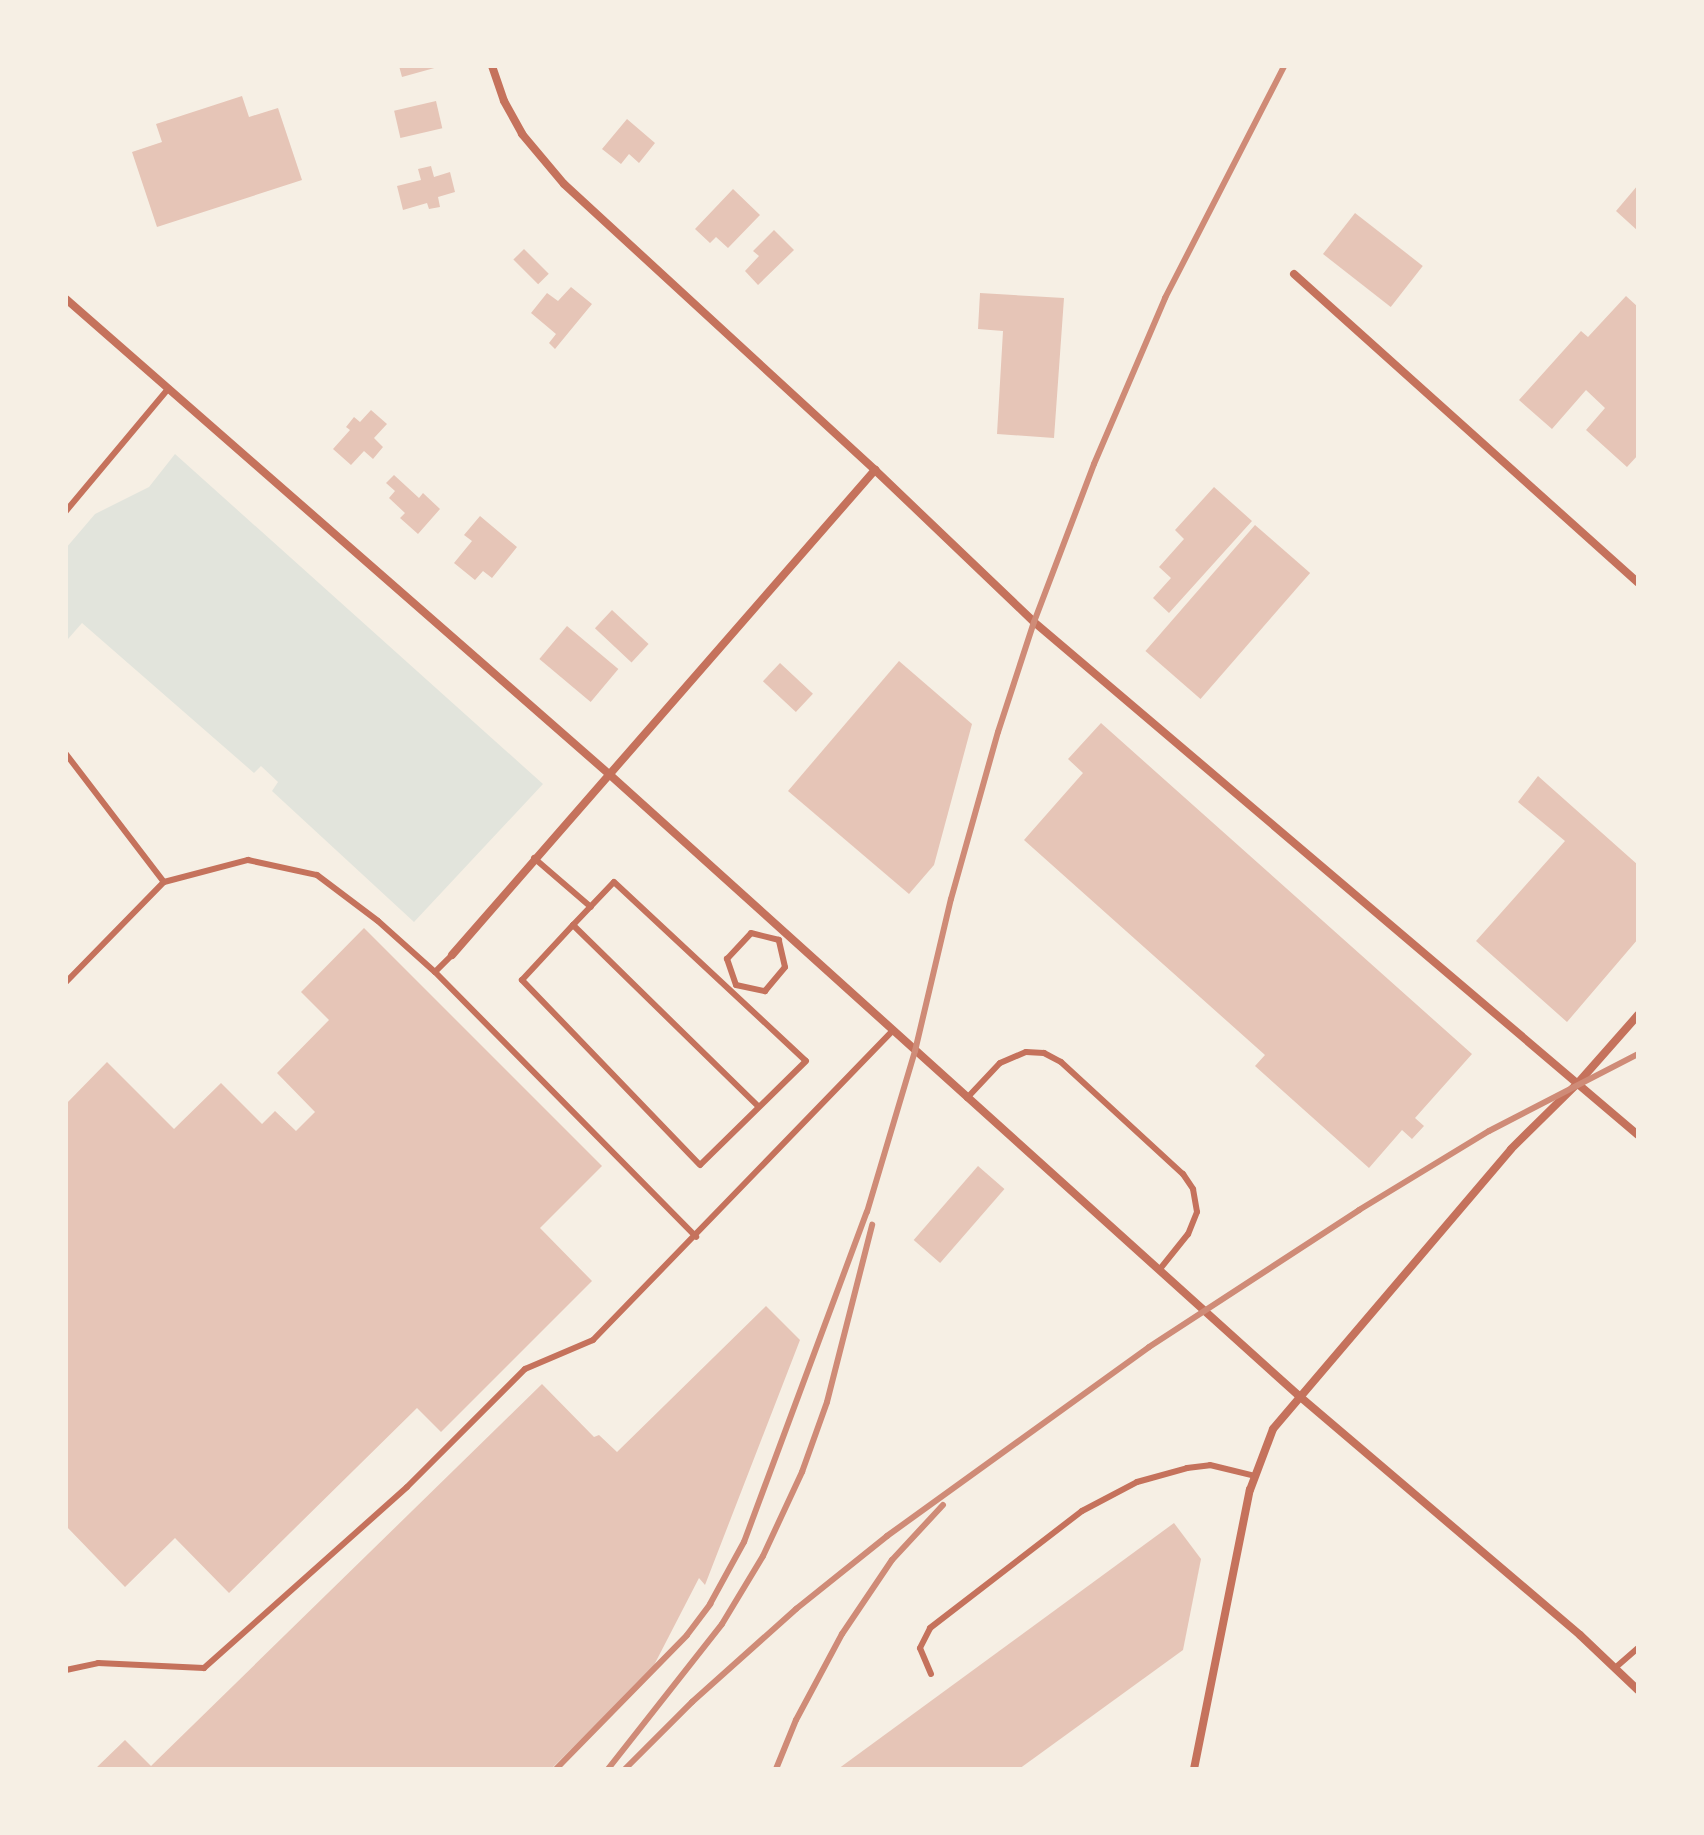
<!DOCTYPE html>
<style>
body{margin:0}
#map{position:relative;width:1704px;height:1835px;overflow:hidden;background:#f6efe4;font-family:"Fira Sans",sans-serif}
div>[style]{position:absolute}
.green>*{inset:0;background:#e2e4dc}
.building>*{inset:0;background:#e6c5b7;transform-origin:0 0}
.service>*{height:6px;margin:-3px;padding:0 3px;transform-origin:3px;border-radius:3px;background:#c5725c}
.minor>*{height:8px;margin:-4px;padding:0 4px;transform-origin:4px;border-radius:4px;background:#c5725c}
.rail>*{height:6px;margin:-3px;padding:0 3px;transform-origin:3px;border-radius:3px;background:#cf8b77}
span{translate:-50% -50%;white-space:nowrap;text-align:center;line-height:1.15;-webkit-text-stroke:7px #f6efe4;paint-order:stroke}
.frame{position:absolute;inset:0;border:68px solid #f6efe4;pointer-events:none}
</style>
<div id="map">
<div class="green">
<i style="clip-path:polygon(175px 454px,543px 784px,414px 922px,272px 791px,278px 782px,261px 766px,254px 773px,82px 623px,68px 639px,66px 548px,95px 514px,149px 487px)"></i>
</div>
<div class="building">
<i style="clip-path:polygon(399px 66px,438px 66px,438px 67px,402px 77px)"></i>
<i style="clip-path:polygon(242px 96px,249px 117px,278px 108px,302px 180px,157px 227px,132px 152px,162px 142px,156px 124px)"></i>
<i style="left:436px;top:101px;width:28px;height:43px;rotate:77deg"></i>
<i style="clip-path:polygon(627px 119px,655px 143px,639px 163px,629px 154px,621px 164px,602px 149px)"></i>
<i style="clip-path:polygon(431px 166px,434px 177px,450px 172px,455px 192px,438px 197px,440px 207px,429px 209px,427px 203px,403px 210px,397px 186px,421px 180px,418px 169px)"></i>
<i style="clip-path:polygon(1638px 185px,1638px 231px,1616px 211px)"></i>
<i style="clip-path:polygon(733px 189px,760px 215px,728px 248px,716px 237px,710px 243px,695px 229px)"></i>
<i style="left:1355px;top:213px;width:86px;height:52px;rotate:38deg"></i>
<i style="clip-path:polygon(774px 230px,794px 250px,758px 285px,745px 271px,759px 256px,753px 251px)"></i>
<i style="left:524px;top:249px;width:35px;height:15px;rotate:45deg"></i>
<i style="clip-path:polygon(571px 287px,592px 304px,555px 349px,549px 343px,556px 334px,531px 313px,547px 293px,558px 301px)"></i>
<i style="clip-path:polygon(980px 293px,1064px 298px,1054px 438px,997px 434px,1003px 331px,978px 329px)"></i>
<i style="clip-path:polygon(1626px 296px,1638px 307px,1638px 455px,1627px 467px,1586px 430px,1605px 408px,1586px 390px,1552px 429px,1519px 400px,1581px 331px,1588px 337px)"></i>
<i style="clip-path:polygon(371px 410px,387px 424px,374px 438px,383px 447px,373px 459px,364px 451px,351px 465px,333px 449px,350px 430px,346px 427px,354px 417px,360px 422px)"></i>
<i style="clip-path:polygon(394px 475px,419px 498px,423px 493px,440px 509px,418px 534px,400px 518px,405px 513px,389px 498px,395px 491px,386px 483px)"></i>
<i style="clip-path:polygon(1214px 487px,1252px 521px,1169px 613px,1153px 598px,1171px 578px,1159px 567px,1184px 539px,1175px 530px)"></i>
<i style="clip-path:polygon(480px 516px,517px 547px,492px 578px,483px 571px,475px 580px,454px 563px,472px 541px,464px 535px)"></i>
<i style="left:1255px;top:525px;width:73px;height:167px;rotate:41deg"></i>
<i style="left:612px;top:610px;width:50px;height:25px;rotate:43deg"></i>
<i style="left:567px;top:626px;width:67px;height:43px;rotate:40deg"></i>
<i style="clip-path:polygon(899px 661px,972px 724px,934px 865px,909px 894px,788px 791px)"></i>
<i style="left:780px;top:663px;width:45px;height:25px;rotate:43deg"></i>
<i style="clip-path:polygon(1101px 723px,1472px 1054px,1415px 1118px,1424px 1126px,1412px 1139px,1402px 1130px,1369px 1168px,1255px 1066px,1265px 1055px,1024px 840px,1083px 773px,1068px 759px)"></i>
<i style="clip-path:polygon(1538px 776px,1638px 865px,1638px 939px,1567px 1022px,1476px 941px,1565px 841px,1518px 802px)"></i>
<i style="clip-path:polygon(364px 928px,602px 1166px,540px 1228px,592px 1281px,441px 1432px,417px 1408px,229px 1593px,175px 1538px,125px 1587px,66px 1526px,66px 1104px,107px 1062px,174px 1129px,221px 1083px,262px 1124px,275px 1111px,296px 1131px,315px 1112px,277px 1073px,329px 1020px,301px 992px)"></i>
<i style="left:978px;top:1166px;width:35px;height:98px;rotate:41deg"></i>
<i style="clip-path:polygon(766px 1306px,800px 1340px,705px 1585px,699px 1578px,651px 1671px,551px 1769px,95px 1769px,125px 1740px,151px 1766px,542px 1384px,594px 1437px,599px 1435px,617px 1452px)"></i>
<i style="clip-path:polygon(1174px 1523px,1201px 1559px,1183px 1650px,1019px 1769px,838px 1769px)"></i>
</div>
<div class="service">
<i style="left:66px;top:511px;width:160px;rotate:-50.1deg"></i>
<i style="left:66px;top:754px;width:161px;rotate:52.6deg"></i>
<i style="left:534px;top:858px;width:75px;rotate:40.7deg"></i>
<i style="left:573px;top:925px;width:59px;rotate:-46.4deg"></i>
<i style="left:614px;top:882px;width:262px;rotate:43deg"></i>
<i style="left:806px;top:1061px;width:148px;rotate:135.5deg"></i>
<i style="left:700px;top:1165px;width:257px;rotate:-133.9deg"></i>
<i style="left:522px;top:980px;width:75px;rotate:-47.2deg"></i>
<i style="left:573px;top:925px;width:259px;rotate:44.4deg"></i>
<i style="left:452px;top:955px;width:24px;rotate:135deg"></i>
<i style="left:435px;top:972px;width:372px;rotate:45.4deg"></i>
<i style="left:66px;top:982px;width:140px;rotate:-45.6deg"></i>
<i style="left:164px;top:882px;width:87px;rotate:-14.7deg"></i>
<i style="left:248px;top:860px;width:71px;rotate:12.3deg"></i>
<i style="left:317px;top:875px;width:76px;rotate:37deg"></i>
<i style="left:378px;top:921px;width:76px;rotate:41.8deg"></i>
<i style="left:736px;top:985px;width:28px;rotate:-109deg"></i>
<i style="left:727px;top:959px;width:35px;rotate:-47deg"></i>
<i style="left:751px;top:933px;width:29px;rotate:14deg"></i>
<i style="left:736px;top:985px;width:30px;rotate:12deg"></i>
<i style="left:765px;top:991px;width:31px;rotate:-50deg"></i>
<i style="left:785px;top:967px;width:28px;rotate:-103deg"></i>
<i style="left:967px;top:1098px;width:48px;rotate:-46.7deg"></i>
<i style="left:1000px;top:1063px;width:28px;rotate:-23deg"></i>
<i style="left:1026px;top:1052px;width:18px;rotate:3deg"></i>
<i style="left:1044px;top:1053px;width:19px;rotate:28deg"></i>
<i style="left:1061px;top:1062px;width:166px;rotate:42.6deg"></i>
<i style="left:1183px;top:1174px;width:18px;rotate:56deg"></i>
<i style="left:1193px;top:1189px;width:23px;rotate:80deg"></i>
<i style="left:1197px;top:1212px;width:24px;rotate:112deg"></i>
<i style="left:1188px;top:1234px;width:45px;rotate:128.7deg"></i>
<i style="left:1615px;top:1668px;width:30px;rotate:-41deg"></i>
<i style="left:66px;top:1670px;width:33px;rotate:-12deg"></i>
<i style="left:98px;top:1663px;width:106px;rotate:2.7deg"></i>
<i style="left:204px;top:1668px;width:272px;rotate:-41.7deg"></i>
<i style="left:407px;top:1487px;width:167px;rotate:-45deg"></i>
<i style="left:525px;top:1369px;width:74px;rotate:-23.1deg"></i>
<i style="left:593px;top:1340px;width:430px;rotate:-45.9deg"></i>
<i style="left:931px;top:1674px;width:28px;rotate:-113deg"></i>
<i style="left:920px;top:1648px;width:22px;rotate:-63deg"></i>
<i style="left:930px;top:1628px;width:192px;rotate:-37.6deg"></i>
<i style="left:1082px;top:1511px;width:62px;rotate:-27.8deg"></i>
<i style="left:1137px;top:1482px;width:52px;rotate:-15.6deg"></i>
<i style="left:1187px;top:1468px;width:23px;rotate:-7deg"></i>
<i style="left:1210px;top:1465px;width:46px;rotate:13.7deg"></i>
</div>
<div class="minor">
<i style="left:492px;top:66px;width:37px;rotate:71deg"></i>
<i style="left:504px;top:101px;width:38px;rotate:61deg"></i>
<i style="left:522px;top:134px;width:65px;rotate:50deg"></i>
<i style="left:564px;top:184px;width:423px;rotate:42.6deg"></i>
<i style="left:875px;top:470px;width:220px;rotate:43.7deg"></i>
<i style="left:1034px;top:622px;width:792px;rotate:40.34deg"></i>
<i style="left:1294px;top:274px;width:462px;rotate:41.9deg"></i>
<i style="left:66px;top:299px;width:721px;rotate:41.18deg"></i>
<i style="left:609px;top:774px;width:928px;rotate:42.03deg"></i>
<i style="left:1298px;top:1395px;width:370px;rotate:40.4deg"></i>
<i style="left:1580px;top:1635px;width:80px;rotate:43.5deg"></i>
<i style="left:452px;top:955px;width:644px;rotate:-48.91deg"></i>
<i style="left:1194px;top:1769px;width:285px;rotate:-78.7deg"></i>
<i style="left:1250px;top:1490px;width:65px;rotate:-69.3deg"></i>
<i style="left:1273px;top:1429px;width:367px;rotate:-49.6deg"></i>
<i style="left:1511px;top:1149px;width:94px;rotate:-44.6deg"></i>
<i style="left:1578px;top:1083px;width:91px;rotate:-48.6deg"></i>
</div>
<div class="rail">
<i style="left:556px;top:1769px;width:187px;rotate:-45.6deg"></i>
<i style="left:687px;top:1635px;width:39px;rotate:-53deg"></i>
<i style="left:710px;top:1604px;width:71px;rotate:-61.3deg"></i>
<i style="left:744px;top:1542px;width:352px;rotate:-69.6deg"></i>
<i style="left:867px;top:1212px;width:168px;rotate:-73.4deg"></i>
<i style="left:915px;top:1051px;width:156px;rotate:-76.7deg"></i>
<i style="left:951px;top:899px;width:173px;rotate:-74.3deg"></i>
<i style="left:998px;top:732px;width:116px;rotate:-71.9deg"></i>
<i style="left:1034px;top:622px;width:169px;rotate:-69.2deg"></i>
<i style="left:1094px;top:464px;width:181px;rotate:-66.8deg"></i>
<i style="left:1165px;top:298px;width:261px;rotate:-62.8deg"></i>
<i style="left:608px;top:1769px;width:184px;rotate:-51.8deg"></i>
<i style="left:722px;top:1624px;width:79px;rotate:-58.9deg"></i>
<i style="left:763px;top:1556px;width:93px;rotate:-65.1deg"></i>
<i style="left:802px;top:1472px;width:74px;rotate:-70.3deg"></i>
<i style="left:827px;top:1402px;width:183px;rotate:-75.7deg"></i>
<i style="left:625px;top:1769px;width:95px;rotate:-45deg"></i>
<i style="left:692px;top:1702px;width:140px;rotate:-41.8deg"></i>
<i style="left:796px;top:1609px;width:117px;rotate:-38.7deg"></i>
<i style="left:887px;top:1536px;width:323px;rotate:-35.8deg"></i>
<i style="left:1149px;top:1347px;width:251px;rotate:-33.1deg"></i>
<i style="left:1359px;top:1210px;width:152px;rotate:-31.3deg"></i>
<i style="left:1489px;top:1131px;width:168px;rotate:-27.3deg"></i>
<i style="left:776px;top:1769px;width:53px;rotate:-67.8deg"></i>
<i style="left:796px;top:1720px;width:98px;rotate:-61.9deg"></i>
<i style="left:842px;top:1634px;width:89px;rotate:-56deg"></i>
<i style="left:892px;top:1560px;width:75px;rotate:-47.2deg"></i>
</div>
<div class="frame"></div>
</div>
